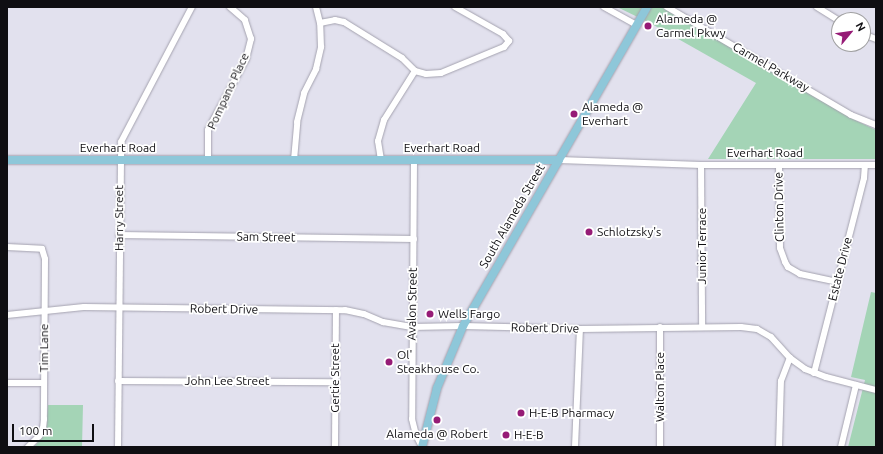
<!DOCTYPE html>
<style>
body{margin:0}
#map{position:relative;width:883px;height:454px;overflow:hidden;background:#e2e1ee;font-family:Ubuntu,sans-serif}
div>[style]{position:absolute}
.green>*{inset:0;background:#a4d4b6}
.roads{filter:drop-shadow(0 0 1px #a4a2af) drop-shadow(0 0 1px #a4a2af)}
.minor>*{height:6px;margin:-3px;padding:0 3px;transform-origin:3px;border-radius:3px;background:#fff}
.major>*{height:8px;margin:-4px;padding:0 4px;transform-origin:4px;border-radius:4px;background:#8ec7d9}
.dots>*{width:11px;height:11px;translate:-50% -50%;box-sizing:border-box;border:2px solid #fff;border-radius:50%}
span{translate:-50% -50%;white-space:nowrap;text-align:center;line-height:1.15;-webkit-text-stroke:3.5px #fff;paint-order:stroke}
.poi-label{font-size:12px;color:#0f0e12}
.left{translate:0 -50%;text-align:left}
.street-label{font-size:12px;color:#0f0e12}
.frame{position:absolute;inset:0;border:8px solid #0f0e12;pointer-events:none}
.north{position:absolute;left:831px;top:12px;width:40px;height:40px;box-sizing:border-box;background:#fff;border:1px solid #9f9fa0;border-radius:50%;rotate:61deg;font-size:11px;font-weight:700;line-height:16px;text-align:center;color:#0f0e12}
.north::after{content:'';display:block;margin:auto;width:14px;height:18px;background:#961b76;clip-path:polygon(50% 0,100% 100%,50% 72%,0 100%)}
.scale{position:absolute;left:12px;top:424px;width:82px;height:18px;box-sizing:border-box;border:2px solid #0f0e12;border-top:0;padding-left:5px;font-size:12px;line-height:14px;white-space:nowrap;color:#0f0e12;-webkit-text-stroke:3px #fff;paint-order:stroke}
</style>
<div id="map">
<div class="green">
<i style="clip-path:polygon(617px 7px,661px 7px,857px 121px,876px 130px,876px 159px,708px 159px,756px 83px,650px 23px)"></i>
<i style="clip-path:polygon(871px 292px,876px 293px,876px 447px,848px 447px,865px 380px,851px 377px)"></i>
<i style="clip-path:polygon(48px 405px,83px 405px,82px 447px,34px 447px,42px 438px,46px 428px)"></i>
</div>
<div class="roads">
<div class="minor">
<i style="left:604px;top:7px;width:37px;rotate:29deg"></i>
<i style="left:667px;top:7px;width:213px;rotate:30.4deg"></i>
<i style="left:851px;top:115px;width:27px;rotate:22deg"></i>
<i style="left:817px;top:7px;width:26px;rotate:32deg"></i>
<i style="left:320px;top:23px;width:15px;rotate:-11deg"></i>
<i style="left:335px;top:20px;width:9px;rotate:13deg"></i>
<i style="left:344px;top:22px;width:68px;rotate:31.8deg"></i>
<i style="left:402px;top:58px;width:18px;rotate:45deg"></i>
<i style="left:415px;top:71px;width:11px;rotate:15deg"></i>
<i style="left:426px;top:74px;width:15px;rotate:-4deg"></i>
<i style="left:441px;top:73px;width:68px;rotate:-22.4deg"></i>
<i style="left:504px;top:47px;width:8px;rotate:-50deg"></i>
<i style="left:509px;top:41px;width:9px;rotate:-131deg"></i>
<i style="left:503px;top:34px;width:55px;rotate:-150.6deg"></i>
<i style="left:863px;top:34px;width:14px;rotate:21deg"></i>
<i style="left:208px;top:160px;width:30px;rotate:-90deg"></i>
<i style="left:208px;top:130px;width:81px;rotate:-61.8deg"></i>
<i style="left:246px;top:59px;width:21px;rotate:-76deg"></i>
<i style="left:251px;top:39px;width:20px;rotate:-108deg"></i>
<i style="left:245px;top:20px;width:20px;rotate:-139deg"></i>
<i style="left:294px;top:160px;width:38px;rotate:-85deg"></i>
<i style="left:297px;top:122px;width:30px;rotate:-76deg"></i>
<i style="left:304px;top:93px;width:27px;rotate:-63deg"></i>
<i style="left:316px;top:69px;width:23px;rotate:-77deg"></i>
<i style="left:321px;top:47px;width:24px;rotate:-92deg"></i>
<i style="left:320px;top:23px;width:16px;rotate:-104deg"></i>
<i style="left:381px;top:160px;width:19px;rotate:-99deg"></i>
<i style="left:378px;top:141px;width:22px;rotate:-74deg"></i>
<i style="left:384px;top:120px;width:58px;rotate:-57.7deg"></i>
<i style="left:414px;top:160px;width:259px;rotate:90.4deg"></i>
<i style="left:412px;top:419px;width:16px;rotate:76deg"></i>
<i style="left:416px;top:435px;width:13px;rotate:63deg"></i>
<i style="left:559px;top:160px;width:142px;rotate:2deg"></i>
<i style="left:701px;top:165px;width:175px"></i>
<i style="left:701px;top:165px;width:162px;rotate:89.6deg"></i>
<i style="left:779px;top:165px;width:83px;rotate:89.3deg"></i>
<i style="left:780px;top:248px;width:15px;rotate:70deg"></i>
<i style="left:785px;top:262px;width:6px;rotate:59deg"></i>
<i style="left:788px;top:267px;width:14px;rotate:30deg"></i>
<i style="left:800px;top:274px;width:38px;rotate:12deg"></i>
<i style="left:119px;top:235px;width:295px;rotate:0.8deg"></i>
<i style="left:7px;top:247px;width:35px;rotate:3deg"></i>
<i style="left:42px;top:249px;width:10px;rotate:73deg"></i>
<i style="left:45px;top:259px;width:160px;rotate:90.4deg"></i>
<i style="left:44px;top:419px;width:9px;rotate:96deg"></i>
<i style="left:43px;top:428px;width:9px;rotate:117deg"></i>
<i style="left:39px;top:436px;width:16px;rotate:135deg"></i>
<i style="left:7px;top:315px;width:77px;rotate:-5.9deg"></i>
<i style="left:84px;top:307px;width:261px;rotate:0.7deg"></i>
<i style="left:345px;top:310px;width:19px;rotate:12deg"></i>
<i style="left:364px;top:314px;width:21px;rotate:23deg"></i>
<i style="left:383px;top:322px;width:29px;rotate:10deg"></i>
<i style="left:412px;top:327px;width:51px;rotate:-1.1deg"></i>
<i style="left:463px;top:326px;width:117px;rotate:1.5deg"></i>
<i style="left:580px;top:329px;width:161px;rotate:-0.7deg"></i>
<i style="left:741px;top:327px;width:16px;rotate:7deg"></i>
<i style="left:757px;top:329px;width:16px;rotate:30deg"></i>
<i style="left:771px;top:337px;width:28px;rotate:48deg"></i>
<i style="left:790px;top:358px;width:19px;rotate:36deg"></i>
<i style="left:805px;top:369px;width:22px;rotate:21deg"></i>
<i style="left:826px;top:377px;width:52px;rotate:14.6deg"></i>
<i style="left:814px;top:373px;width:201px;rotate:-75.6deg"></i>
<i style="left:864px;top:178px;width:13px;rotate:-86deg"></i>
<i style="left:118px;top:381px;width:217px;rotate:0.3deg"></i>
<i style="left:7px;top:383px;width:37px"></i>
<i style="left:118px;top:447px;width:305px;rotate:-89.4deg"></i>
<i style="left:121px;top:142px;width:153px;rotate:-62.3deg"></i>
<i style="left:335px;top:447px;width:137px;rotate:-89.6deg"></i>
<i style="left:575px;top:447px;width:118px;rotate:-87.6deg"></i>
<i style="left:660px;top:447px;width:120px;rotate:-90deg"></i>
<i style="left:779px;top:447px;width:66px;rotate:-88.3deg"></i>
<i style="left:781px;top:381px;width:25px;rotate:-69deg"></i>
<i style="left:841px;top:447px;width:64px;rotate:-76.4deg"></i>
</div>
<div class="major">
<i style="left:7px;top:160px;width:552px"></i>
<i style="left:422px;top:447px;width:61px;rotate:-75.7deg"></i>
<i style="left:437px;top:388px;width:67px;rotate:-67.2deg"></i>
<i style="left:463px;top:326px;width:368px;rotate:-60deg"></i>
</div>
</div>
<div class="dots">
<i style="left:648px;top:26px;background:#961b76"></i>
<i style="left:574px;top:114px;background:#961b76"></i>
<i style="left:589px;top:232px;background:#961b76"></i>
<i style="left:430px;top:314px;background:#961b76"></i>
<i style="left:389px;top:362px;background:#961b76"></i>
<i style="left:521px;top:413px;background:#961b76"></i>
<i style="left:437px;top:420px;background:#961b76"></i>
<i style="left:506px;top:435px;background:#961b76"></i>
</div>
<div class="poi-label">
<span class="left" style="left:656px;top:26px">Alameda @<br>Carmel Pkwy</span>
<span class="left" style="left:582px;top:114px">Alameda @<br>Everhart</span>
<span class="left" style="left:597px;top:232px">Schlotzsky's</span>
<span class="left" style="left:438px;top:314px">Wells Fargo</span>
<span class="left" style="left:397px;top:362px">Ol'<br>Steakhouse Co.</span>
<span class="left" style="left:529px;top:413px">H-E-B Pharmacy</span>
<span style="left:437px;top:434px">Alameda @ Robert</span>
<span class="left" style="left:514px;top:435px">H-E-B</span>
</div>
<div class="street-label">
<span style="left:771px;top:67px;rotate:30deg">Carmel Parkway</span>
<span style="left:228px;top:91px;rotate:-65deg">Pompano Place</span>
<span style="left:118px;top:148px">Everhart Road</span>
<span style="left:442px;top:148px">Everhart Road</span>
<span style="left:765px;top:153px">Everhart Road</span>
<span style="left:779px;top:207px;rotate:-91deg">Clinton Drive</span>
<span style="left:512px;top:216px;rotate:-60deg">South Alameda Street</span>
<span style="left:119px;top:218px;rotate:-90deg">Harry Street</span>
<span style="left:266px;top:237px;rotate:1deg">Sam Street</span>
<span style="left:702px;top:246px;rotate:-90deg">Junior Terrace</span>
<span style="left:840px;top:269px;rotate:-76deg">Estate Drive</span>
<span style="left:412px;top:304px;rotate:-89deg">Avalon Street</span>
<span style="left:224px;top:309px;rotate:1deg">Robert Drive</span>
<span style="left:545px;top:328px;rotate:1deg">Robert Drive</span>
<span style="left:44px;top:348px;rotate:-90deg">Tim Lane</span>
<span style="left:335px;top:378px;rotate:-90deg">Gertie Street</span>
<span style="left:227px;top:381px">John Lee Street</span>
<span style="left:660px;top:387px;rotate:-90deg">Walton Place</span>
</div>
<div class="frame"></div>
<div class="north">N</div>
<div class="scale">100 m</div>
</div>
